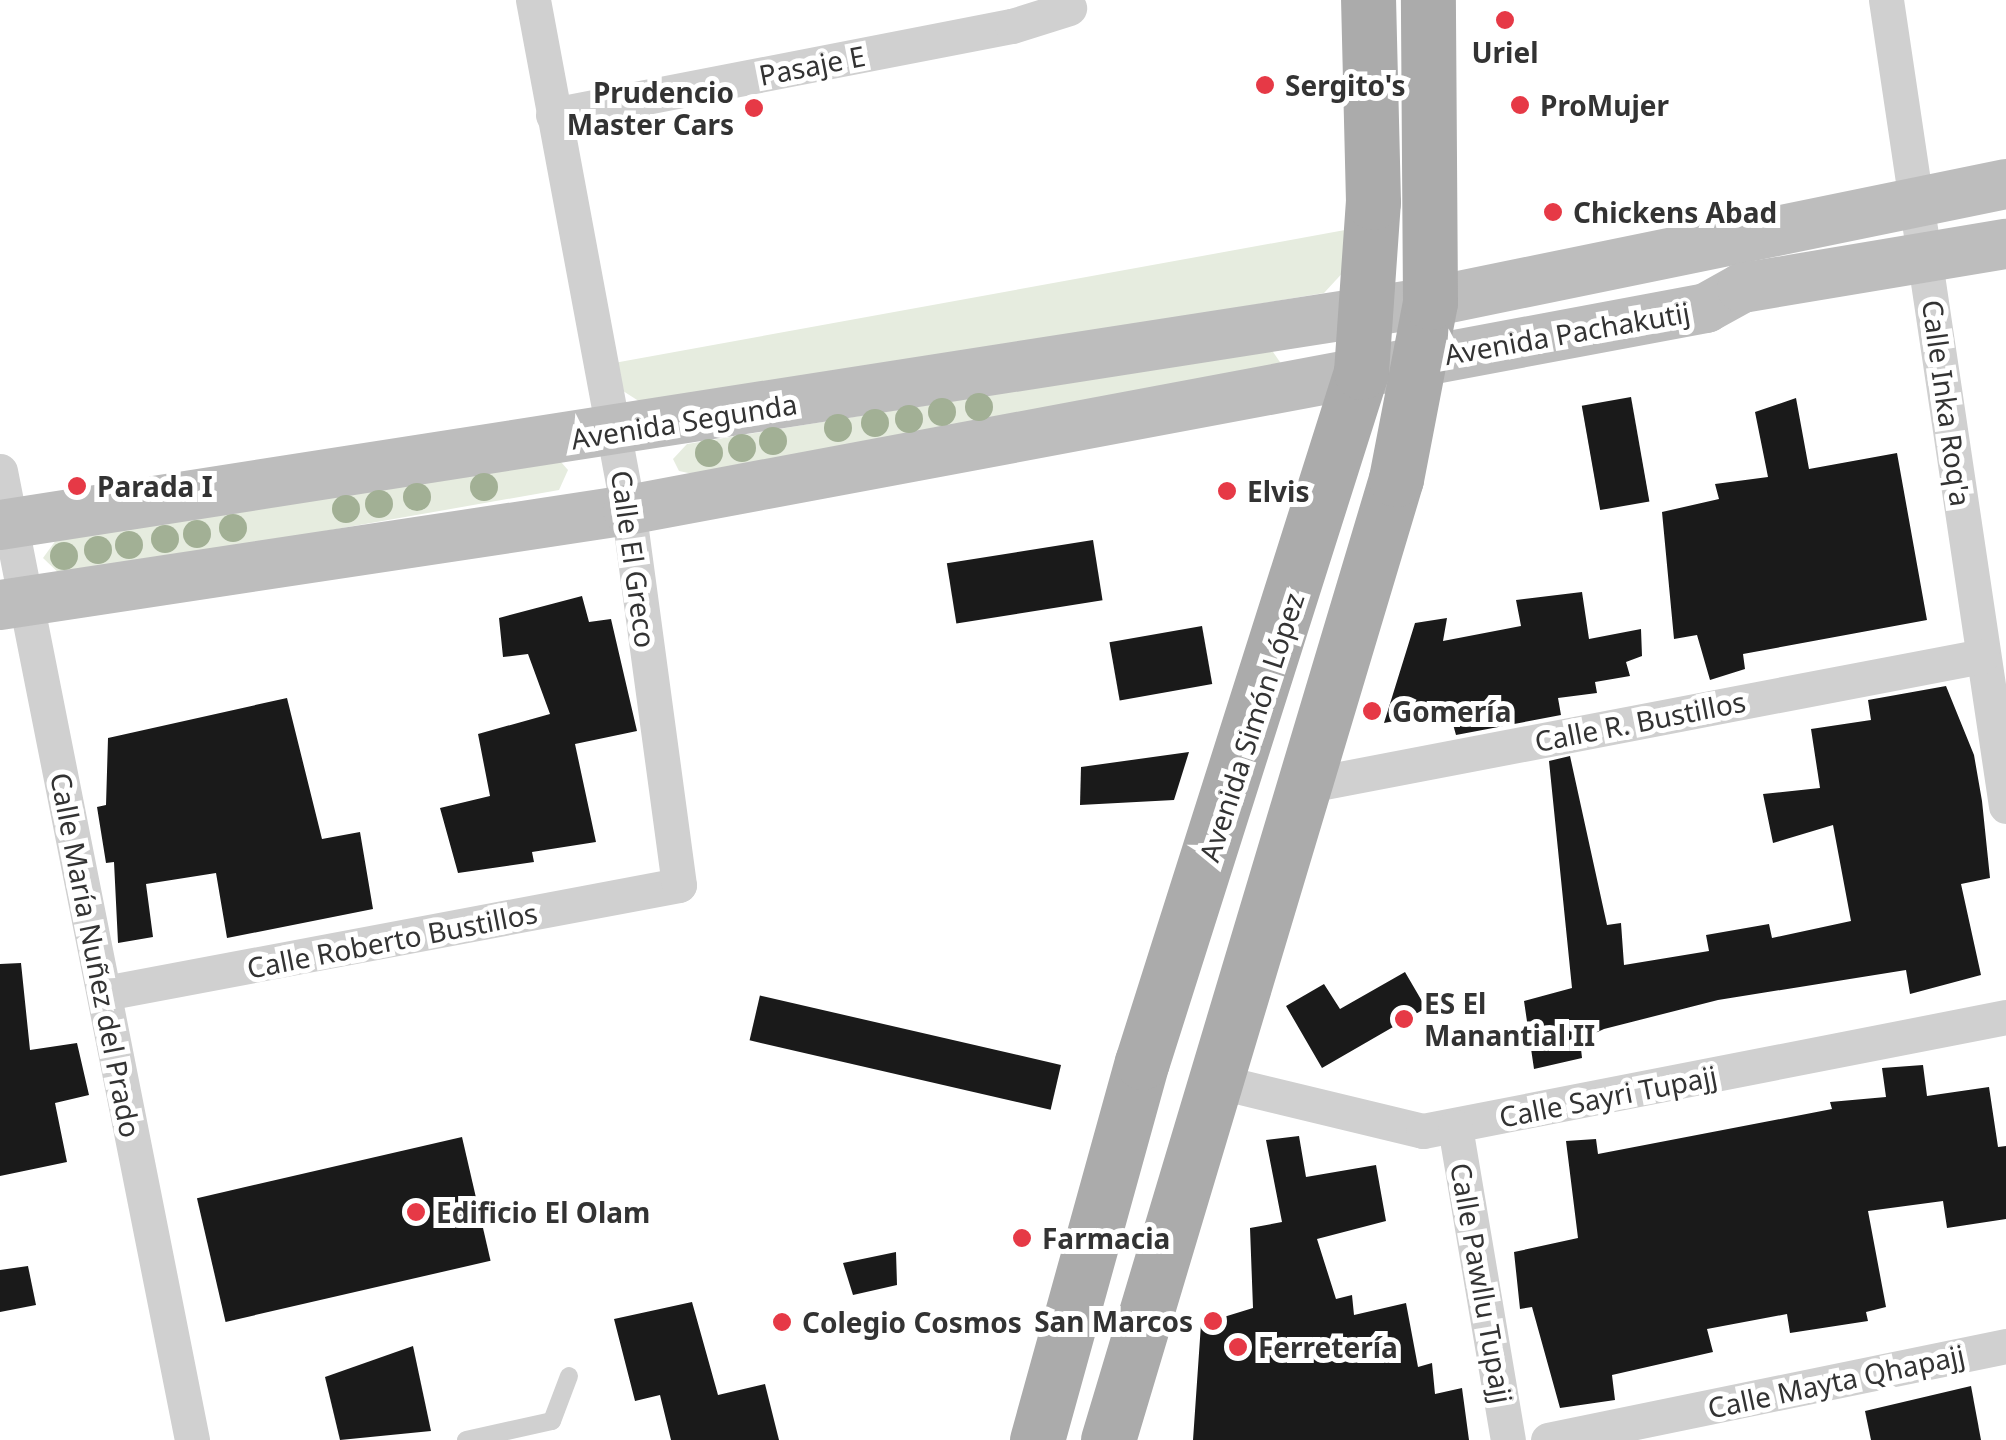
<!DOCTYPE html>
<meta charset="utf-8">
<style>
body{margin:0}
#map{position:relative;width:2006px;height:1440px;overflow:hidden;background:#fff;font-family:"Noto Sans",sans-serif}
div>[style]{position:absolute}
.green>*{inset:0;background:#e6ecdf}
.building>*{inset:0;background:#1a1a1a;transform-origin:0 0}
.lane>*{height:18px;margin:-9px;padding:0 9px;transform-origin:9px;border-radius:9px;background:#d0d0d0}
.street>*{height:35px;margin:-17.5px;padding:0 17.5px;transform-origin:17.5px;border-radius:17.5px;background:#d0d0d0}
.secondary>*{height:50px;margin:-25px;padding:0 25px;transform-origin:25px;border-radius:25px;background:#bdbdbd}
.primary>*{height:55px;margin:-27.5px;padding:0 27.5px;transform-origin:27.5px;border-radius:27.5px;background:#ababab}
.trees>*{width:28px;height:28px;margin:-14px;border-radius:50%;background:#a2b095}
.dots>*{width:28px;height:28px;translate:-50% -50%;box-sizing:border-box;border:5px solid #fff;border-radius:50%}
span{translate:-50% -50%;white-space:nowrap;text-align:center;line-height:1.15;-webkit-text-stroke:10px #fff;paint-order:stroke}
.poi-label{font-size:28px;color:#333;font-weight:700}
.left{translate:0 -50%;text-align:left}
.right{translate:-100% -50%;text-align:right}
.street-label{font-size:28px;color:#333}
</style>
<div id="map">
<div class="green">
<i style="clip-path:polygon(1345px 230px,1348px 267px,1324px 293px,648px 407px,620px 389px,614px 363px)"></i>
<i style="clip-path:polygon(1271px 349px,1282px 365px,693px 474px,679px 471px,673px 459px,687px 444px)"></i>
<i style="clip-path:polygon(561px 462px,568px 470px,559px 490px,63px 577px,43px 558px,56px 540px)"></i>
</div>
<div class="building">
<i style="left:1631px;top:397px;width:106px;height:50px;rotate:80deg"></i>
<i style="clip-path:polygon(1796px 398px,1809px 469px,1897px 453px,1927px 620px,1743px 654px,1745px 669px,1710px 680px,1697px 635px,1674px 639px,1662px 512px,1719px 499px,1715px 484px,1768px 477px,1755px 412px)"></i>
<i style="left:1093px;top:540px;width:61px;height:148px;rotate:81deg"></i>
<i style="clip-path:polygon(1582px 592px,1589px 639px,1641px 629px,1642px 656px,1626px 662px,1630px 676px,1595px 682px,1597px 693px,1558px 698px,1561px 715px,1456px 735px,1449px 710px,1384px 723px,1415px 623px,1447px 618px,1443px 641px,1521px 626px,1516px 600px)"></i>
<i style="clip-path:polygon(582px 596px,589px 622px,611px 619px,637px 731px,575px 744px,596px 842px,532px 852px,534px 862px,458px 873px,440px 808px,490px 796px,478px 734px,550px 714px,528px 654px,503px 657px,499px 618px)"></i>
<i style="left:1202px;top:626px;width:59px;height:94px;rotate:80deg"></i>
<i style="clip-path:polygon(1946px 686px,1974px 755px,1982px 801px,1990px 878px,1961px 884px,1981px 975px,1910px 994px,1906px 970px,1718px 1000px,1604px 1029px,1580px 1040px,1582px 1058px,1534px 1069px,1524px 1001px,1572px 988px,1549px 761px,1570px 756px,1607px 925px,1621px 923px,1624px 965px,1709px 951px,1706px 935px,1769px 924px,1772px 938px,1851px 921px,1833px 825px,1773px 843px,1763px 794px,1820px 788px,1811px 729px,1871px 720px,1868px 700px)"></i>
<i style="clip-path:polygon(287px 698px,322px 839px,360px 832px,373px 909px,227px 938px,216px 873px,146px 884px,153px 937px,118px 943px,114px 862px,106px 863px,97px 807px,106px 805px,108px 738px)"></i>
<i style="clip-path:polygon(1189px 752px,1174px 800px,1080px 805px,1081px 767px)"></i>
<i style="clip-path:polygon(21px 963px,30px 1050px,77px 1043px,89px 1095px,55px 1103px,67px 1162px,0 1176px,0 964px)"></i>
<i style="clip-path:polygon(1405px 972px,1426px 1008px,1322px 1068px,1286px 1006px,1324px 984px,1340px 1009px)"></i>
<i style="left:1061px;top:1065px;width:46px;height:309px;rotate:103deg"></i>
<i style="clip-path:polygon(1923px 1065px,1927px 1096px,1989px 1087px,1998px 1147px,2006px 1146px,2006px 1219px,1947px 1228px,1943px 1201px,1868px 1211px,1886px 1307px,1866px 1312px,1868px 1321px,1790px 1333px,1787px 1314px,1707px 1329px,1713px 1352px,1612px 1375px,1615px 1400px,1560px 1408px,1532px 1307px,1520px 1309px,1514px 1252px,1578px 1238px,1566px 1141px,1596px 1139px,1598px 1154px,1832px 1109px,1830px 1102px,1886px 1097px,1882px 1068px)"></i>
<i style="clip-path:polygon(1299px 1136px,1306px 1177px,1376px 1165px,1386px 1221px,1317px 1239px,1336px 1299px,1352px 1295px,1354px 1315px,1406px 1303px,1418px 1367px,1432px 1363px,1435px 1394px,1462px 1388px,1469px 1440px,1193px 1440px,1201px 1324px,1253px 1308px,1250px 1228px,1282px 1222px,1266px 1140px)"></i>
<i style="left:462px;top:1137px;width:127px;height:272px;rotate:77deg"></i>
<i style="clip-path:polygon(896px 1252px,897px 1285px,853px 1295px,843px 1263px)"></i>
<i style="clip-path:polygon(28px 1266px,36px 1305px,0 1312px,0 1270px)"></i>
<i style="clip-path:polygon(692px 1302px,718px 1395px,765px 1384px,779px 1440px,671px 1440px,660px 1395px,635px 1401px,614px 1319px)"></i>
<i style="clip-path:polygon(413px 1346px,431px 1431px,340px 1440px,325px 1377px)"></i>
<i style="clip-path:polygon(1971px 1386px,1981px 1440px,1871px 1440px,1865px 1411px)"></i>
</div>
<div class="lane">
<i style="left:466px;top:1440px;width:88px;rotate:-12.5deg"></i>
<i style="left:552px;top:1421px;width:48px;rotate:-69.3deg"></i>
</div>
<div class="street">
<i style="left:1886px;top:0;width:815px;rotate:81.53deg"></i>
<i style="left:553px;top:115px;width:468px;rotate:-11deg"></i>
<i style="left:1012px;top:26px;width:60px;rotate:-17.5deg"></i>
<i style="left:0;top:471px;width:988px;rotate:78.79deg"></i>
<i style="left:1298px;top:787px;width:696px;rotate:-10.84deg"></i>
<i style="left:105px;top:993px;width:584px;rotate:-10.66deg"></i>
<i style="left:679px;top:885px;width:378px;rotate:-97.7deg"></i>
<i style="left:628px;top:510px;width:519px;rotate:-100.55deg"></i>
<i style="left:1212px;top:1080px;width:217px;rotate:13.6deg"></i>
<i style="left:1423px;top:1131px;width:594px;rotate:-11.06deg"></i>
<i style="left:1455px;top:1127px;width:317px;rotate:80.4deg"></i>
<i style="left:1548px;top:1440px;width:468px;rotate:-11.6deg"></i>
</div>
<div class="secondary">
<i style="left:0;top:525px;width:1447px;rotate:-8.86deg"></i>
<i style="left:1430px;top:302px;width:588px;rotate:-11.58deg"></i>
<i style="left:0;top:605px;width:635px;rotate:-8.6deg"></i>
<i style="left:628px;top:510px;width:1097px;rotate:-10.61deg"></i>
<i style="left:1706px;top:308px;width:41px;rotate:-29.1deg"></i>
<i style="left:1742px;top:288px;width:268px;rotate:-9.5deg"></i>
</div>
<div class="primary">
<i style="left:1037px;top:1440px;width:392px;rotate:-74.5deg"></i>
<i style="left:1142px;top:1062px;width:724px;rotate:-72.39deg"></i>
<i style="left:1361px;top:372px;width:170px;rotate:-86deg"></i>
<i style="left:1373px;top:202px;width:202px;rotate:-91.4deg"></i>
<i style="left:1108px;top:1440px;width:1003px;rotate:-73.32deg"></i>
<i style="left:1396px;top:479px;width:180px;rotate:-79.1deg"></i>
<i style="left:1430px;top:302px;width:302px;rotate:-90.4deg"></i>
</div>
<div class="trees">
<i style="left:979px;top:407px"></i>
<i style="left:942px;top:412px"></i>
<i style="left:909px;top:419px"></i>
<i style="left:875px;top:423px"></i>
<i style="left:838px;top:428px"></i>
<i style="left:773px;top:441px"></i>
<i style="left:742px;top:448px"></i>
<i style="left:709px;top:453px"></i>
<i style="left:484px;top:487px"></i>
<i style="left:417px;top:497px"></i>
<i style="left:379px;top:504px"></i>
<i style="left:346px;top:509px"></i>
<i style="left:233px;top:528px"></i>
<i style="left:197px;top:534px"></i>
<i style="left:165px;top:539px"></i>
<i style="left:129px;top:545px"></i>
<i style="left:98px;top:550px"></i>
<i style="left:64px;top:556px"></i>
</div>
<div class="dots">
<i style="left:1505px;top:20px;background:#e63946"></i>
<i style="left:1265px;top:85px;background:#e63946"></i>
<i style="left:1520px;top:105px;background:#e63946"></i>
<i style="left:754px;top:108px;background:#e63946"></i>
<i style="left:1553px;top:212px;background:#e63946"></i>
<i style="left:77px;top:486px;background:#e63946"></i>
<i style="left:1227px;top:491px;background:#e63946"></i>
<i style="left:1372px;top:711px;background:#e63946"></i>
<i style="left:1404px;top:1019px;background:#e63946"></i>
<i style="left:416px;top:1212px;background:#e63946"></i>
<i style="left:1022px;top:1238px;background:#e63946"></i>
<i style="left:1213px;top:1321px;background:#e63946"></i>
<i style="left:782px;top:1322px;background:#e63946"></i>
<i style="left:1238px;top:1347px;background:#e63946"></i>
</div>
<div class="poi-label">
<span style="left:1505px;top:52px">Uriel</span>
<span class="left" style="left:1285px;top:85px">Sergito's</span>
<span class="right" style="left:734px;top:108px">Prudencio<br>Master Cars</span>
<span class="left" style="left:1540px;top:105px">ProMujer</span>
<span class="left" style="left:1573px;top:212px">Chickens Abad</span>
<span class="left" style="left:97px;top:486px">Parada I</span>
<span class="left" style="left:1247px;top:491px">Elvis</span>
<span class="left" style="left:1392px;top:711px">Gomería</span>
<span class="left" style="left:1424px;top:1019px">ES El<br>Manantial II</span>
<span class="left" style="left:436px;top:1212px">Edificio El Olam</span>
<span class="left" style="left:1042px;top:1238px">Farmacia</span>
<span class="right" style="left:1193px;top:1321px">San Marcos</span>
<span class="left" style="left:802px;top:1322px">Colegio Cosmos</span>
<span class="left" style="left:1258px;top:1347px">Ferretería</span>
</div>
<div class="street-label">
<span style="left:812px;top:65px;rotate:-11deg">Pasaje E</span>
<span style="left:1567px;top:333px;rotate:-10deg">Avenida Pachakutij</span>
<span style="left:1947px;top:403px;rotate:82deg">Calle Inka Roq'a</span>
<span style="left:684px;top:421px;rotate:-9deg">Avenida Segunda</span>
<span style="left:634px;top:559px;rotate:82deg">Calle El Greco</span>
<span style="left:1640px;top:721px;rotate:-11deg">Calle R. Bustillos</span>
<span style="left:1251px;top:727px;rotate:-72deg">Avenida Simón López</span>
<span style="left:392px;top:940px;rotate:-11deg">Calle Roberto Bustillos</span>
<span style="left:96px;top:955px;rotate:79deg">Calle María Nuñez del Prado</span>
<span style="left:1608px;top:1096px;rotate:-11deg">Calle Sayri Tupajj</span>
<span style="left:1482px;top:1283px;rotate:80deg">Calle Pawllu Tupajj</span>
<span style="left:1836px;top:1381px;rotate:-12deg">Calle Mayta Qhapajj</span>
</div>
</div>
